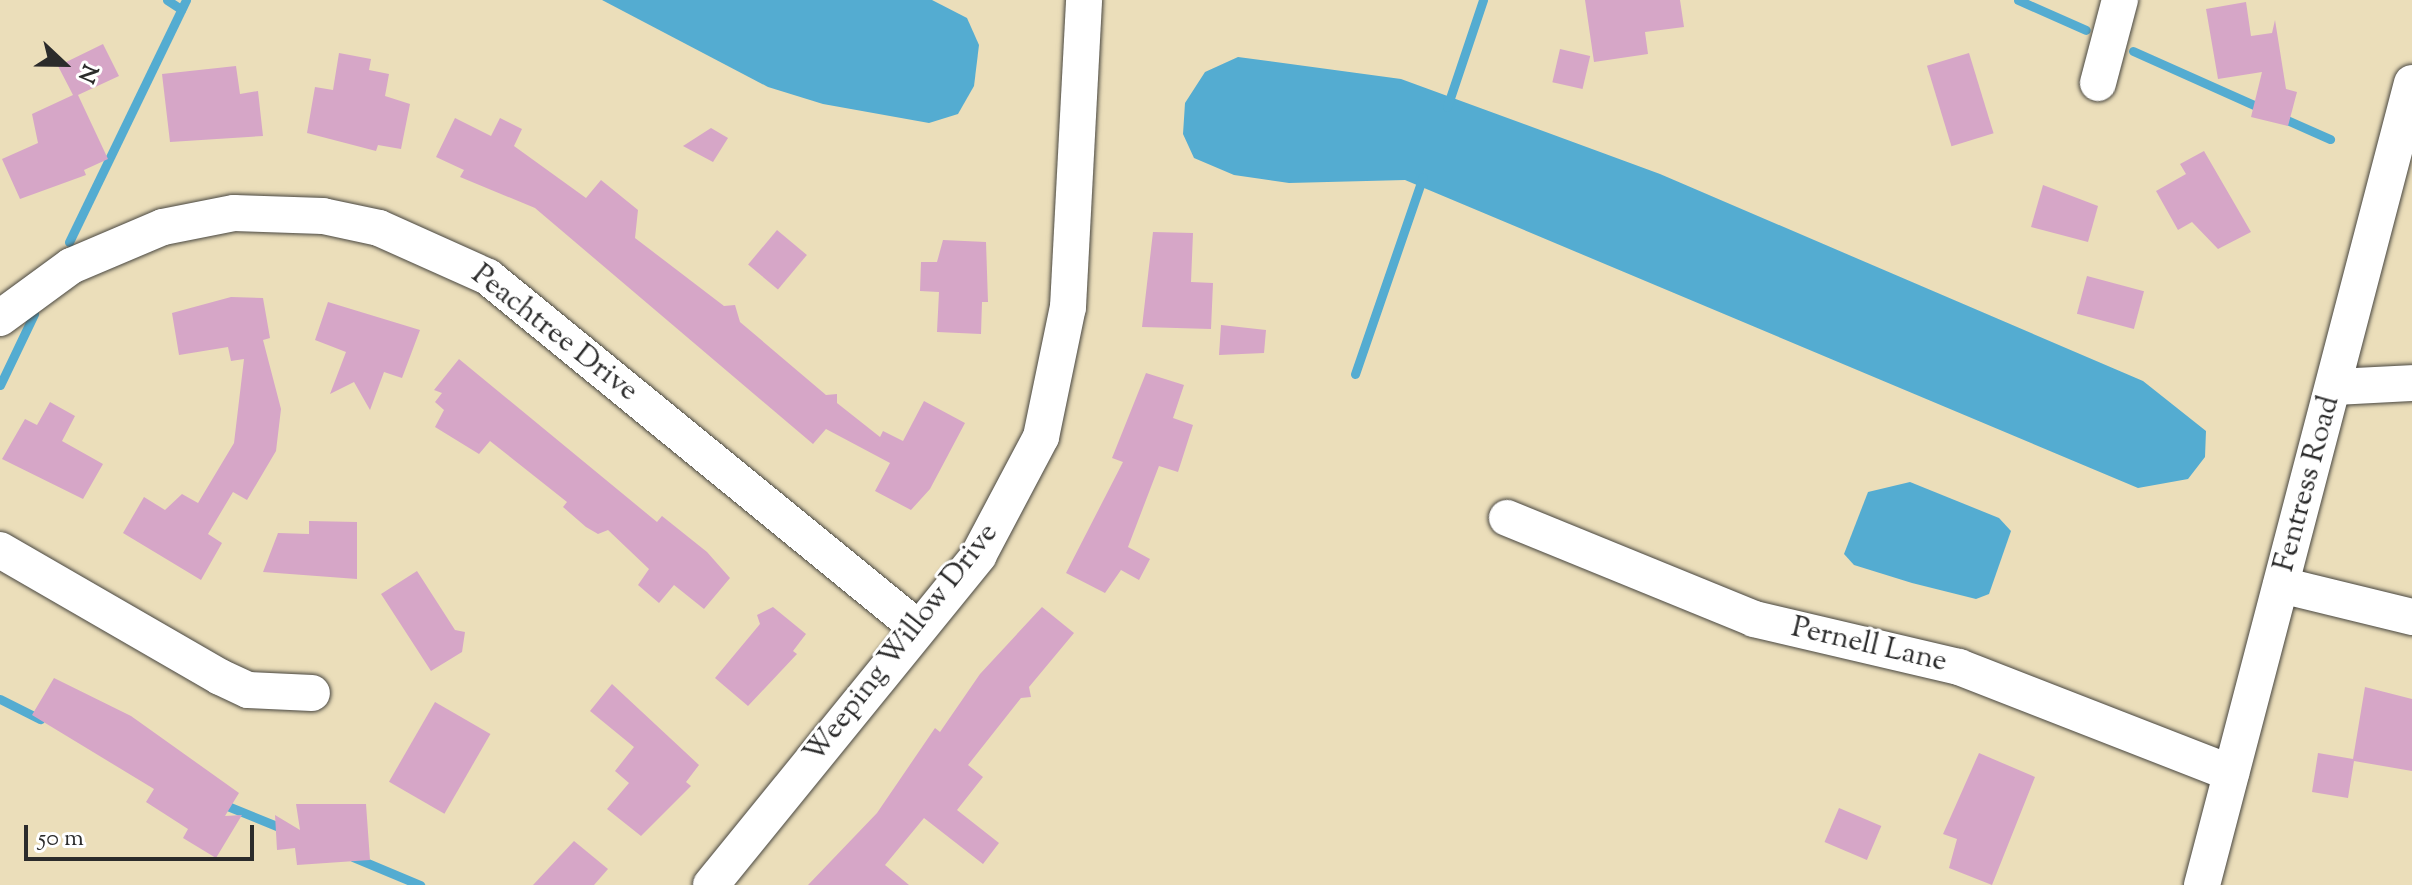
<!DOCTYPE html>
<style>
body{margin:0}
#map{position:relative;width:2412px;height:885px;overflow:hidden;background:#ebdeba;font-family:"Sorts Mill Goudy",serif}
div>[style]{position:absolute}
.water>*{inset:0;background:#54acd1}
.stream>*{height:9px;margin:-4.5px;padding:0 4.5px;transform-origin:4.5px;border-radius:4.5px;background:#54acd1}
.building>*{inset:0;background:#d6a6c7;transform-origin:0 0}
.roads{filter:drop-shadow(0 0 2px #484640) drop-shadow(0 0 2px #484640)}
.minor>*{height:36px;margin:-18px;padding:0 18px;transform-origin:18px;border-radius:18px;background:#fff}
span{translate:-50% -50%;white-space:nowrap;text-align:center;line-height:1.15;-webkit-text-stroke:6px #fff;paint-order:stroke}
.street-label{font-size:30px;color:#2b2b2b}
.north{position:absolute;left:24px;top:24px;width:80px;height:80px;-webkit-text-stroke:6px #fff;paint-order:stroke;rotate:112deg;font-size:22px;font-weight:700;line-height:32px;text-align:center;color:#2b2b2b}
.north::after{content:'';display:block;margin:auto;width:28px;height:36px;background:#2b2b2b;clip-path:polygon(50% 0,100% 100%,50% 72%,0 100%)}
.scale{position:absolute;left:24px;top:825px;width:230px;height:36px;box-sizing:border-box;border:4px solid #2b2b2b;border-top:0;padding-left:10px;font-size:24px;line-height:28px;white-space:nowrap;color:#2b2b2b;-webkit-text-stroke:6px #fff;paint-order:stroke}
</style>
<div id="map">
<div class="water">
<i style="clip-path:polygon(602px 0,932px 0,967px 18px,979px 45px,974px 86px,958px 114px,929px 123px,823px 104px,768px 87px)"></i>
<i style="clip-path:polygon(1238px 57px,1401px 79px,1660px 174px,2143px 381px,2206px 431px,2205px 457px,2188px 479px,2138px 488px,1405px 180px,1289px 183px,1234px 175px,1194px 158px,1183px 134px,1185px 103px,1205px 72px)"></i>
<i style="clip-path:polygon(1910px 482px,1999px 518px,2011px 531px,1989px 594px,1976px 599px,1912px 583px,1854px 565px,1844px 554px,1868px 492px)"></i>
</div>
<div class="stream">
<i style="left:167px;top:0;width:17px;rotate:33deg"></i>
<i style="left:2018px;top:0;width:74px;rotate:23.8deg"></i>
<i style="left:2133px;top:51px;width:145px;rotate:24.1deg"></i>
<i style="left:1447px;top:107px;width:113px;rotate:-71.4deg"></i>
<i style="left:2278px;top:116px;width:57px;rotate:23.9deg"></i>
<i style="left:69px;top:242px;width:269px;rotate:-64.2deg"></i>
<i style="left:1355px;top:374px;width:208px;rotate:-71deg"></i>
<i style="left:0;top:385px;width:79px;rotate:-64.4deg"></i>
<i style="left:0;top:699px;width:45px;rotate:26.6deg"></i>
<i style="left:220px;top:803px;width:69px;rotate:22.1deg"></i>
<i style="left:353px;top:857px;width:73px;rotate:22.7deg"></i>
</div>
<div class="building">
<i style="clip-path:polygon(1585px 0,1680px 0,1684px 27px,1645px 32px,1648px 54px,1594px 62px)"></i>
<i style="clip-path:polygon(2246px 2px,2251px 36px,2272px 33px,2275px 20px,2286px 89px,2297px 92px,2288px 126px,2251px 117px,2262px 72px,2218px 79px,2206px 9px)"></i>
<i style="clip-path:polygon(103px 44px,119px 76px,78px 95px,108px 159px,84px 170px,86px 175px,20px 199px,2px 159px,38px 143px,32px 114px,73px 95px,58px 66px)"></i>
<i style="left:1560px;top:49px;width:31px;height:34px;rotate:13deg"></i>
<i style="clip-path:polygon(339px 53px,371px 59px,369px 70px,389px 74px,385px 96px,410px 104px,401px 149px,378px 145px,376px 151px,307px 133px,315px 87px,333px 90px)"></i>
<i style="left:1969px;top:53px;width:84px;height:44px;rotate:73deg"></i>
<i style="clip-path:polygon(236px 66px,240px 94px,258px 91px,263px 136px,170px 142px,162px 74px)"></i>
<i style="clip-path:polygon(455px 118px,491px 136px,500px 118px,522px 129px,514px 146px,586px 198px,601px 180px,638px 210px,635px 238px,724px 306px,735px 305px,740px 322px,826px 395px,837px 394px,837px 403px,880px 437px,883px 431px,903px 441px,924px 401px,965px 423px,930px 489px,911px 510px,875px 491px,890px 463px,826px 429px,813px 444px,535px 208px,460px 177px,464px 170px,436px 157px)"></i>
<i style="clip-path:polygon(711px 128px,728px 138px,713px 162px,683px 146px)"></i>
<i style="clip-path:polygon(2204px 151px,2251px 232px,2218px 249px,2192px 222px,2178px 230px,2156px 191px,2186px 174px,2180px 164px)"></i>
<i style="clip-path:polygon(2043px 185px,2098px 206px,2088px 242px,2031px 227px)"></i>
<i style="left:777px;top:230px;width:39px;height:45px;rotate:40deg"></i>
<i style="clip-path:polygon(1153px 232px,1193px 233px,1191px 282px,1213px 283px,1211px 329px,1142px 327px)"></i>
<i style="clip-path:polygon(943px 240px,986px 242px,988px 302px,982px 302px,981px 334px,937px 332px,939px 292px,920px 291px,921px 262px,937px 262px)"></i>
<i style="left:2087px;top:276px;width:59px;height:39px;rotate:15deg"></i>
<i style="clip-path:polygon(231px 297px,263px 298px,270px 338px,263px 340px,281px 409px,276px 451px,247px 500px,233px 492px,208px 534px,222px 543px,201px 580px,123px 533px,144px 497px,165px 510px,182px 494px,198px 503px,234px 443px,244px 359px,231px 361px,228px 347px,179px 355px,172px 313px)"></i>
<i style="clip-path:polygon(328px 302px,420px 330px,402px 378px,384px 372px,370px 410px,354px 382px,330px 394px,346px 352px,315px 340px)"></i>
<i style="clip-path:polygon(1221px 325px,1266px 330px,1264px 353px,1219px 355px)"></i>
<i style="clip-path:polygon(459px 359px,657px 522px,662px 516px,707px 552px,730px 578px,704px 609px,674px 585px,659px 603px,638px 585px,649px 569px,608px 530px,598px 534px,586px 527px,563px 507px,567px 502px,490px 441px,479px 454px,435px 427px,444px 410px,435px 402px,442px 393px,434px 390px)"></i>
<i style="clip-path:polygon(1146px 373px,1184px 385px,1173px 418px,1193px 425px,1178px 472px,1159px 466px,1128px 547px,1150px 559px,1139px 580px,1121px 570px,1105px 593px,1066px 573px,1123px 462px,1112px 458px)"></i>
<i style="clip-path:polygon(50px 402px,75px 416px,62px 441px,103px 464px,83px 499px,2px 459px,25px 419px,37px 425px)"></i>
<i style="clip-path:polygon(309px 521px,357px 522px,357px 579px,263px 572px,278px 533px,309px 534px)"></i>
<i style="clip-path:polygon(417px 571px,455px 630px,465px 632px,462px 652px,431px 671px,381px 594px)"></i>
<i style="clip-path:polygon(773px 607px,806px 634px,793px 651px,797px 654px,748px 706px,715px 678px,760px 624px,757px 615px)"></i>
<i style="clip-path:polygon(1042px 607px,1074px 633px,1029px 687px,1031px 697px,1021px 698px,968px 765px,983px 777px,957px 810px,999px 843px,983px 864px,924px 818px,885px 865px,909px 885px,808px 885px,877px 813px,935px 728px,940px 732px,980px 674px)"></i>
<i style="clip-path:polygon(54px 678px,131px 716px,239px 793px,225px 816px,242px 815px,216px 858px,183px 838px,188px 829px,146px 802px,154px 789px,32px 715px)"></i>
<i style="clip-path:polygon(612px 684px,699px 765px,686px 782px,691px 786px,641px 836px,607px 809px,629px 783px,615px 771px,634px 747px,590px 711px)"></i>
<i style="clip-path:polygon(2365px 687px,2412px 699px,2412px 771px,2354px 761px,2348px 798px,2312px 792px,2318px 753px,2353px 759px)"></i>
<i style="left:435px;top:702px;width:64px;height:92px;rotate:30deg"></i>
<i style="clip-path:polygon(1979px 753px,2035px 777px,1992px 885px,1949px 868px,1957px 839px,1943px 834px)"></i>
<i style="clip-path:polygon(296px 804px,366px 804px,370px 860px,297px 865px,295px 848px,277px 850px,275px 815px,300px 830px)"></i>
<i style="left:1839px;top:808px;width:46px;height:37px;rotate:23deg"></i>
<i style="clip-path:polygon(574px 841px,608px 869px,594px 885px,533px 885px)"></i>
</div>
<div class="roads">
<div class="minor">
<i style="left:2098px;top:83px;width:86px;rotate:-75.2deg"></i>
<i style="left:0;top:318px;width:88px;rotate:-36.2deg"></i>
<i style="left:71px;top:266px;width:100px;rotate:-23deg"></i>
<i style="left:163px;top:227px;width:72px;rotate:-11.2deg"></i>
<i style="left:234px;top:213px;width:89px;rotate:1.9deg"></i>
<i style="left:323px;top:216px;width:57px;rotate:12.1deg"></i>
<i style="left:379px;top:228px;width:120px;rotate:24.2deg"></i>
<i style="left:488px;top:277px;width:556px;rotate:39.24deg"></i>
<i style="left:2334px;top:387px;width:78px;rotate:-2.9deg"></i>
<i style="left:1507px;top:518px;width:267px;rotate:22.2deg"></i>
<i style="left:1754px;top:619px;width:211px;rotate:13.2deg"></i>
<i style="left:1959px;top:667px;width:292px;rotate:21.3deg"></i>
<i style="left:0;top:550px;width:254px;rotate:30deg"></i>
<i style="left:220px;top:677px;width:31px;rotate:25deg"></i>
<i style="left:248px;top:690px;width:64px;rotate:2.7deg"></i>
<i style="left:2281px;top:585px;width:135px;rotate:13.7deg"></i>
<i style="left:711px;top:885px;width:424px;rotate:-50.9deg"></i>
<i style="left:978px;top:556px;width:135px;rotate:-62.1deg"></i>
<i style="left:1041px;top:437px;width:133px;rotate:-78.3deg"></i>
<i style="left:1068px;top:307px;width:307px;rotate:-87deg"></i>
<i style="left:2202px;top:885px;width:829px;rotate:-75.33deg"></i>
</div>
</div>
<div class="street-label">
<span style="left:554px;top:334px;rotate:38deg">Peachtree Drive</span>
<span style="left:2308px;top:484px;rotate:-75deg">Fentress Road</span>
<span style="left:902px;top:644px;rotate:-52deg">Weeping Willow Drive</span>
<span style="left:1869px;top:646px;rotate:13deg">Pernell Lane</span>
</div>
<div class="north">N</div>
<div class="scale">50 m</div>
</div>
